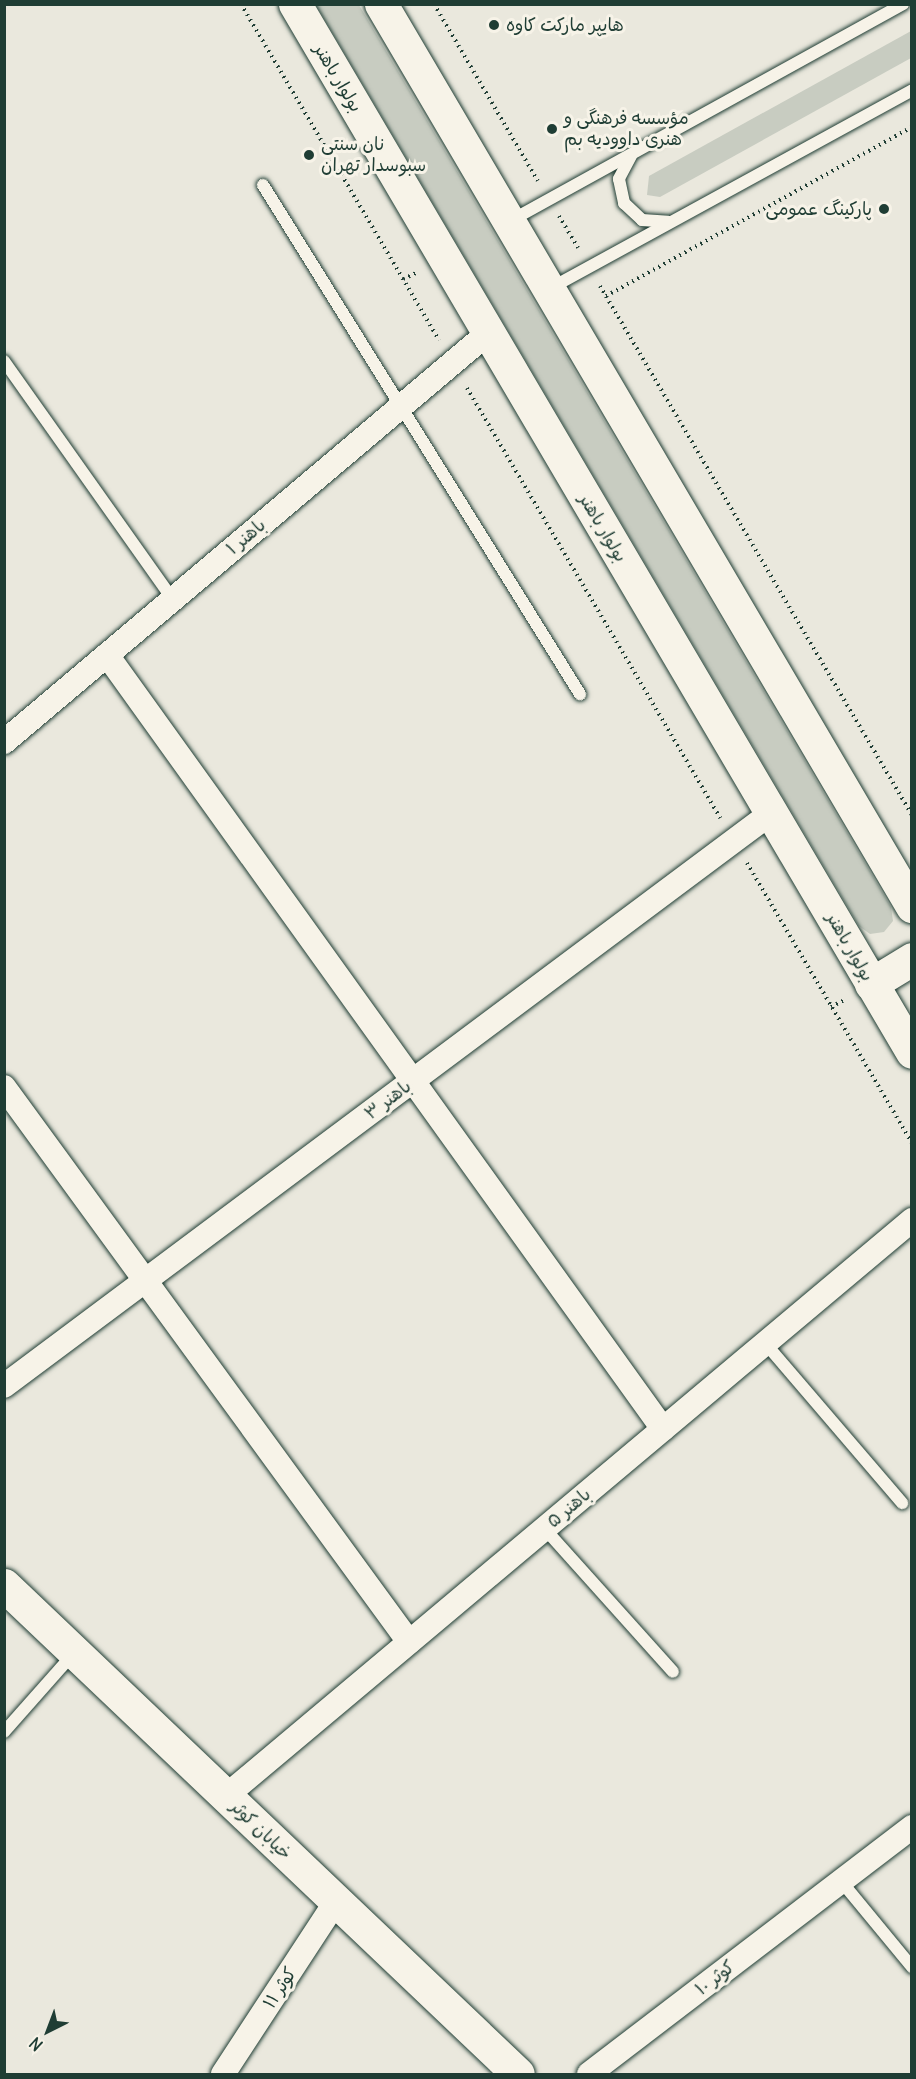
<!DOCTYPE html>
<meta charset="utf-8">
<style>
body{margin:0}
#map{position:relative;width:916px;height:2079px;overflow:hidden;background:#eae8dd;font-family:Delius,"Playpen Sans Arabic",sans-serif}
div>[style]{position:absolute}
.green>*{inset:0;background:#c8ccc1}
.path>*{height:4px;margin-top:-2px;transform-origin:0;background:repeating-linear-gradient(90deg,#1f3d34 0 1.5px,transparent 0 6px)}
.roads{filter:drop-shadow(0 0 2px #1f3d34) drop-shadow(0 0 2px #1f3d34)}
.lane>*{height:12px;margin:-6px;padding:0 6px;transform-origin:6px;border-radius:6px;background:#f7f3e8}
.street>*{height:24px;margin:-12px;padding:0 12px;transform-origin:12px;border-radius:12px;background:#f7f3e8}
.secondary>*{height:33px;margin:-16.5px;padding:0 16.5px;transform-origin:16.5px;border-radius:16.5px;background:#f7f3e8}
.primary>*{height:33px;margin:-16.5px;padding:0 16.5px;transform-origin:16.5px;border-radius:16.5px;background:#f7f3e8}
.dots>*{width:16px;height:16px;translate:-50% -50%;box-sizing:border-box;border:3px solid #f7f3e8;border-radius:50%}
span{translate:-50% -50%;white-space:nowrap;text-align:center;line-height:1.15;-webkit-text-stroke:6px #f7f3e8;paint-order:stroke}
.poi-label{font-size:18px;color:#1f3d34}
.left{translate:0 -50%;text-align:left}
.right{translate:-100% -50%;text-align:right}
.street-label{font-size:18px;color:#1f3d34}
.frame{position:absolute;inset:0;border:6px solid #1f3d34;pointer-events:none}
.north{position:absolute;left:18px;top:2001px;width:60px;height:60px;-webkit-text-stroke:4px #f7f3e8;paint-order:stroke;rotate:222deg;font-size:16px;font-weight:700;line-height:24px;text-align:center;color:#1f3d34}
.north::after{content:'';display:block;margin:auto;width:21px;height:27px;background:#1f3d34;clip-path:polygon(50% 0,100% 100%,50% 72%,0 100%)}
</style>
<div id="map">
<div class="green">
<i style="clip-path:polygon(316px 5px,359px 5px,891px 907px,893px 921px,884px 932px,870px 934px,859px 926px)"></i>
<i style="clip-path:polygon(911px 31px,911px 58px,660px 197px,647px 195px,649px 176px)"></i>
</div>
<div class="path">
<i style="left:241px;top:4px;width:390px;rotate:59.5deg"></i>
<i style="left:434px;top:4px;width:205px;rotate:59.6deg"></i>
<i style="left:559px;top:216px;width:37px;rotate:59deg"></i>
<i style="left:403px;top:279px;width:14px;rotate:-25deg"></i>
<i style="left:600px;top:286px;width:614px;rotate:59.47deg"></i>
<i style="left:606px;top:296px;width:350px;rotate:-28.9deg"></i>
<i style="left:467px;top:388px;width:499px;rotate:59.5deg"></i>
<i style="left:747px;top:863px;width:325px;rotate:59.5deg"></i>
<i style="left:831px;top:1007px;width:15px;rotate:-28deg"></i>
</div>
<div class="roads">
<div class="lane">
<i style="left:631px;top:156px;width:26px;rotate:118deg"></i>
<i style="left:619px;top:179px;width:25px;rotate:78deg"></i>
<i style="left:624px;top:203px;width:25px;rotate:43deg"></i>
<i style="left:642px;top:220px;width:26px;rotate:4deg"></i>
<i style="left:263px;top:185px;width:600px;rotate:58.09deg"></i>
<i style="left:510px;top:221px;width:449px;rotate:-28.9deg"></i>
<i style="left:549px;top:289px;width:414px;rotate:-28.7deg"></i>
<i style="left:4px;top:361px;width:293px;rotate:54.7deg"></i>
<i style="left:765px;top:1343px;width:211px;rotate:49.4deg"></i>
<i style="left:544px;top:1528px;width:193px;rotate:48.1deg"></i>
<i style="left:4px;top:1732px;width:104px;rotate:-48.5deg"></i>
<i style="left:841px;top:1881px;width:112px;rotate:50.5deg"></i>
</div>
<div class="street">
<i style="left:107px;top:655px;width:953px;rotate:54.31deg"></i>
<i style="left:4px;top:742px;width:634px;rotate:-40.2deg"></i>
<i style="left:4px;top:1087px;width:687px;rotate:53.88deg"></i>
<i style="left:4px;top:1386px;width:957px;rotate:-36.76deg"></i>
<i style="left:226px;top:1796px;width:896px;rotate:-40.02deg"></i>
<i style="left:223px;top:2074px;width:207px;rotate:-56.8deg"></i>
<i style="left:589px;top:2074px;width:407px;rotate:-37.4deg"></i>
</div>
<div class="secondary">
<i style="left:4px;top:1585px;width:709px;rotate:43.57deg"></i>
</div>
<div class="primary">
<i style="left:295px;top:4px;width:1216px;rotate:59.51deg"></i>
<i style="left:381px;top:4px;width:1047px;rotate:59.52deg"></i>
<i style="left:871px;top:984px;width:48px;rotate:-31.4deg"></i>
</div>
</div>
<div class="dots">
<i style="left:494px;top:25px;background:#1f3d34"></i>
<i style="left:552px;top:129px;background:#1f3d34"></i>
<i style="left:309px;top:155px;background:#1f3d34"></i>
<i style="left:884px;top:209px;background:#1f3d34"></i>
</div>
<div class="poi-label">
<span class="left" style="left:506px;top:25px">هایپر مارکت کاوه</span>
<span class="left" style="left:564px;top:129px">مؤسسه فرهنگی و<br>هنری داوودیه بم</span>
<span class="left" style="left:321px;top:155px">نان سنتی<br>سبوسدار تهران</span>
<span class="right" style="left:872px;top:209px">پارکینگ عمومی</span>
</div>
<div class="street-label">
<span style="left:338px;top:78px;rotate:59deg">بولوار باهنر</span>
<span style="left:603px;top:528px;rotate:59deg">بولوار باهنر</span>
<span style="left:246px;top:537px;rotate:-40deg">باهنر ۱</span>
<span style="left:850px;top:947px;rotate:60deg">بولوار باهنر</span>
<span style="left:388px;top:1100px;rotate:-37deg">باهنر ۳</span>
<span style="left:569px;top:1508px;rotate:-40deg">باهنر ۵</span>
<span style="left:261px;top:1830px;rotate:44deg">خیابان کوثر</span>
<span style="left:715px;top:1978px;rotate:-38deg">کوثر ۱۰</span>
<span style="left:280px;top:1988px;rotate:-57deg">کوثر ۱۱</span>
</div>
<div class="frame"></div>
<div class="north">N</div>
</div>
